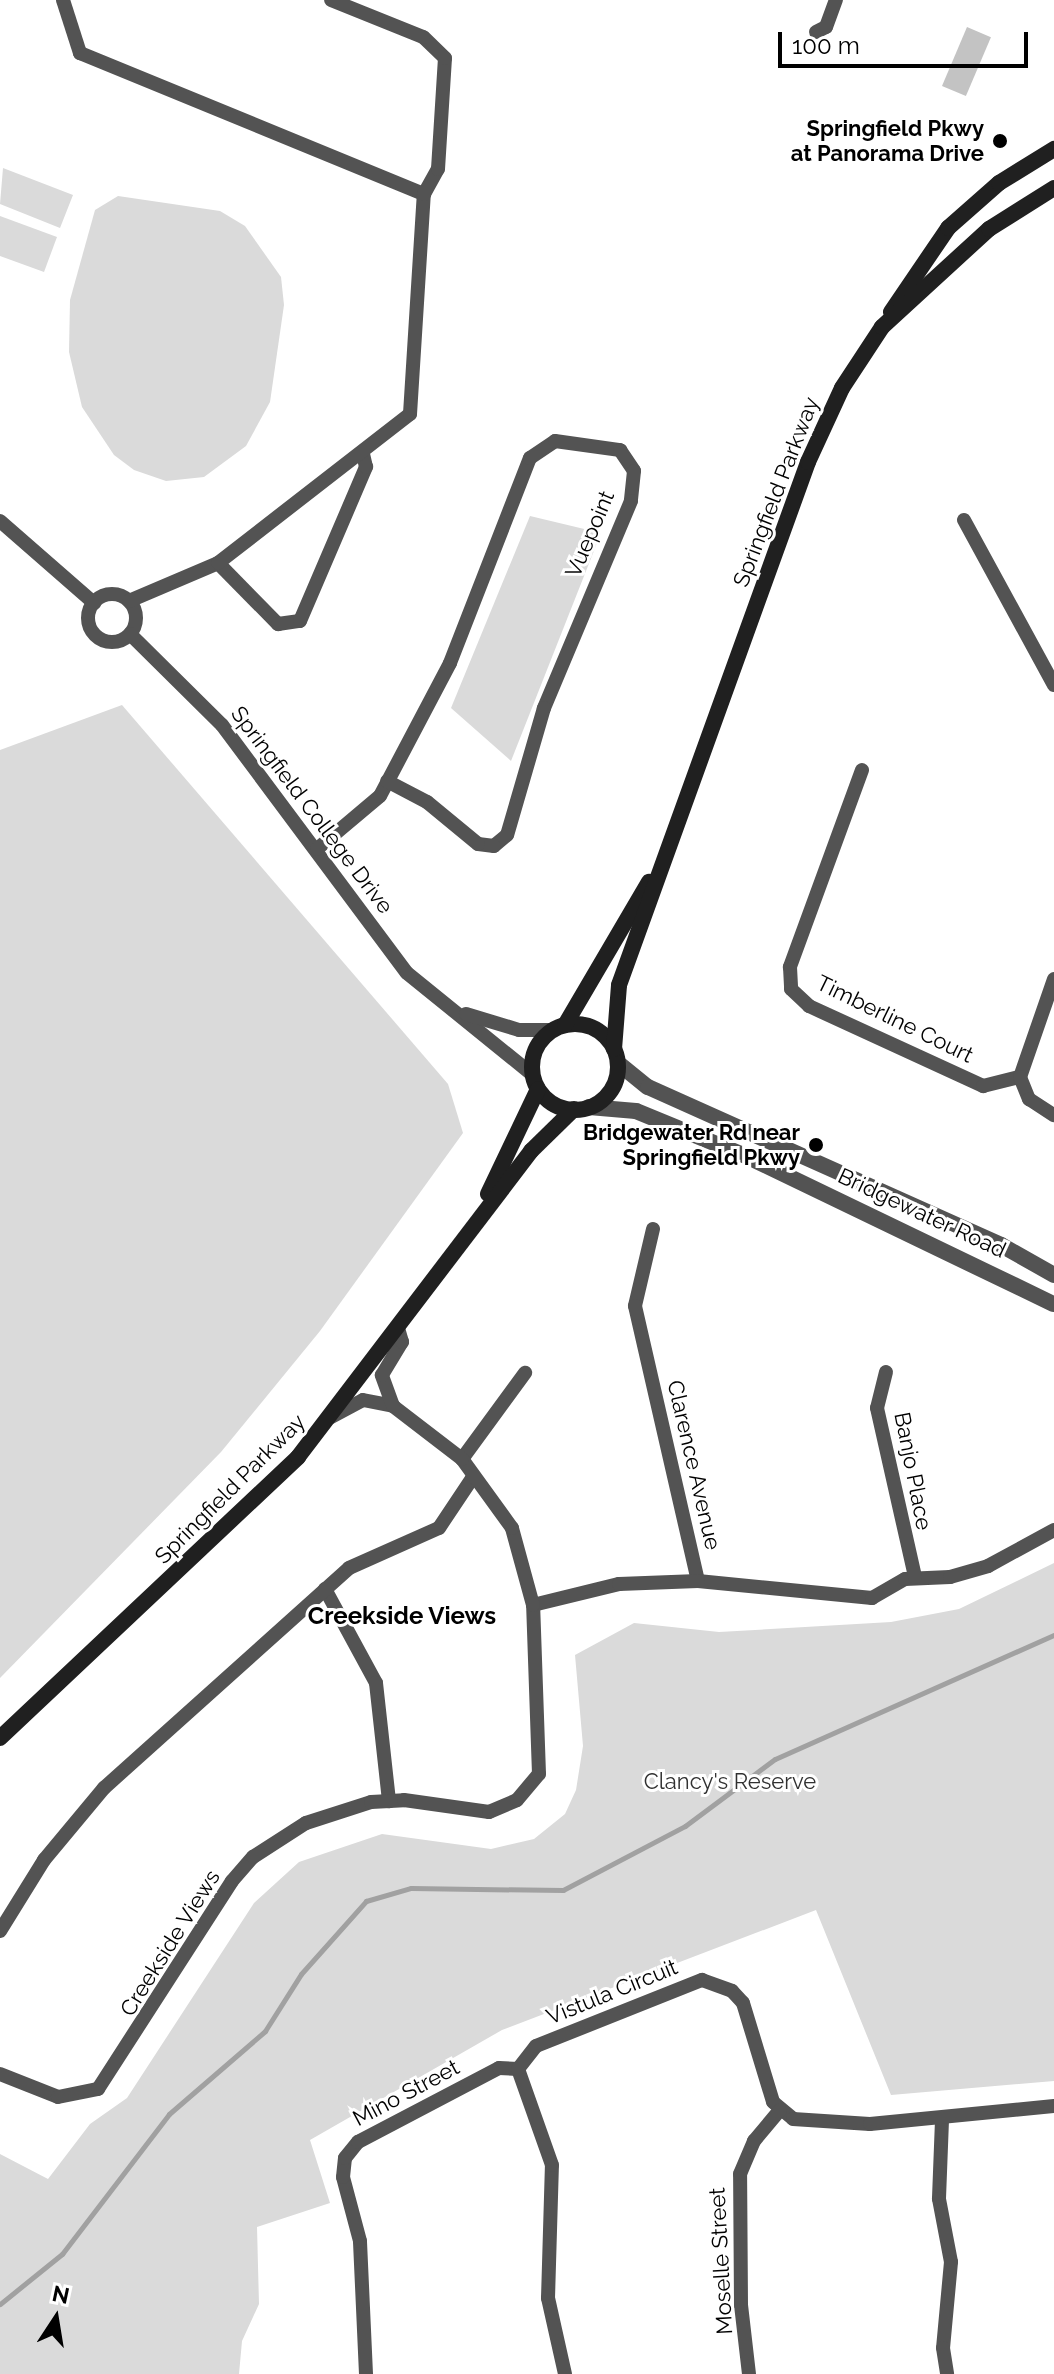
<!DOCTYPE html>
<style>
body{margin:0}
#map{position:relative;width:1054px;height:2374px;overflow:hidden;background:#fff;font-family:Raleway,sans-serif}
div>[style]{position:absolute}
.green>*{inset:0;background:#dadada}
.stream>*{height:5px;margin:-2.5px;padding:0 2.5px;transform-origin:2.5px;border-radius:2.5px;background:#a1a1a1}
.building>*{inset:0;background:#c3c3c3;transform-origin:0 0}
.minor>*{height:14px;margin:-7px;padding:0 7px;transform-origin:7px;border-radius:7px;background:#535353}
.minor>.ring{margin:-7px;padding:0;box-sizing:content-box;background:none;border:14px solid #535353;border-radius:50%}
.tertiary>*{height:16px;margin:-8px;padding:0 8px;transform-origin:8px;border-radius:8px;background:#535353}
.secondary>*{height:16px;margin:-8px;padding:0 8px;transform-origin:8px;border-radius:8px;background:#202020}
.secondary>.ring{margin:-8px;padding:0;box-sizing:content-box;background:none;border:16px solid #202020;border-radius:50%}
.dots>*{width:22px;height:22px;translate:-50% -50%;box-sizing:border-box;border:4px solid #fff;border-radius:50%}
span{translate:-50% -50%;white-space:nowrap;text-align:center;line-height:1.15;-webkit-text-stroke:6px #fff;paint-order:stroke}
.poi-label{font-size:22px;color:#000;font-weight:700}
.right{translate:-100% -50%;text-align:right}
.street-label{font-size:22px;color:#000}
.park-label{font-size:22px;color:#313131}
.neighbourhood-label{font-size:24px;color:#000;font-weight:700}
.north{position:absolute;left:16px;top:2278px;width:80px;height:80px;-webkit-text-stroke:6px #fff;paint-order:stroke;rotate:12deg;font-size:22px;font-weight:700;line-height:32px;text-align:center;color:#000}
.north::after{content:'';display:block;margin:auto;width:28px;height:36px;background:#000;clip-path:polygon(50% 0,100% 100%,50% 72%,0 100%)}
.scale{position:absolute;left:778px;top:32px;width:250px;height:36px;box-sizing:border-box;border:4px solid #000;border-top:0;padding-left:10px;font-size:24px;line-height:28px;white-space:nowrap;color:#000;-webkit-text-stroke:6px #fff;paint-order:stroke}
</style>
<div id="map">
<div class="green">
<i style="clip-path:polygon(3px 168px,73px 195px,60px 228px,0 204px)"></i>
<i style="clip-path:polygon(118px 196px,220px 211px,245px 226px,281px 277px,284px 305px,270px 402px,246px 446px,204px 477px,166px 481px,134px 470px,114px 455px,82px 407px,69px 352px,70px 300px,95px 210px)"></i>
<i style="clip-path:polygon(0 216px,57px 237px,44px 272px,0 256px)"></i>
<i style="clip-path:polygon(530px 516px,601px 533px,511px 761px,451px 708px)"></i>
<i style="clip-path:polygon(122px 705px,448px 1084px,463px 1133px,320px 1331px,221px 1452px,0 1678px,0 750px)"></i>
<i style="clip-path:polygon(1054px 1563px,1054px 2081px,891px 2095px,816px 1910px,502px 2030px,310px 2140px,330px 2203px,257px 2227px,259px 2304px,242px 2341px,239px 2374px,0 2374px,0 2154px,48px 2179px,90px 2124px,127px 2098px,254px 1903px,299px 1862px,382px 1834px,491px 1849px,534px 1839px,565px 1814px,576px 1790px,583px 1746px,575px 1655px,634px 1623px,719px 1632px,891px 1622px,959px 1609px)"></i>
</div>
<div class="stream">
<i style="left:0;top:2304px;width:80px;rotate:-38.9deg"></i>
<i style="left:62px;top:2254px;width:176px;rotate:-52.6deg"></i>
<i style="left:169px;top:2114px;width:127px;rotate:-40.8deg"></i>
<i style="left:265px;top:2031px;width:67px;rotate:-57.7deg"></i>
<i style="left:301px;top:1974px;width:98px;rotate:-48.3deg"></i>
<i style="left:366px;top:1901px;width:47px;rotate:-16.1deg"></i>
<i style="left:411px;top:1888px;width:152px;rotate:0.8deg"></i>
<i style="left:563px;top:1890px;width:138px;rotate:-27.7deg"></i>
<i style="left:685px;top:1826px;width:112px;rotate:-36.7deg"></i>
<i style="left:775px;top:1759px;width:305px;rotate:-24deg"></i>
</div>
<div class="building">
<i style="left:967px;top:27px;width:26px;height:64px;rotate:23deg"></i>
</div>
<div class="minor">
<i style="left:63px;top:0;width:56px;rotate:72.2deg"></i>
<i style="left:80px;top:53px;width:372px;rotate:22.3deg"></i>
<i style="left:816px;top:32px;width:11px;rotate:-27deg"></i>
<i style="left:826px;top:27px;width:29px;rotate:-70deg"></i>
<i style="left:964px;top:520px;width:188px;rotate:61.4deg"></i>
<i style="left:0;top:521px;width:125px;rotate:41.1deg"></i>
<i style="left:218px;top:563px;width:86px;rotate:45.5deg"></i>
<i style="left:278px;top:624px;width:22px;rotate:-8deg"></i>
<i style="left:300px;top:621px;width:168px;rotate:-66.8deg"></i>
<i style="left:366px;top:467px;width:13px;rotate:-103deg"></i>
<i class="ring" style="left:88px;top:594px;width:34px;height:34px"></i>
<i style="left:129px;top:601px;width:97px;rotate:-23.1deg"></i>
<i style="left:218px;top:563px;width:243px;rotate:-37.8deg"></i>
<i style="left:410px;top:414px;width:220px;rotate:-86.4deg"></i>
<i style="left:424px;top:194px;width:29px;rotate:-61deg"></i>
<i style="left:438px;top:169px;width:111px;rotate:-86.4deg"></i>
<i style="left:445px;top:58px;width:30px;rotate:-136deg"></i>
<i style="left:423px;top:37px;width:99px;rotate:-158.1deg"></i>
<i style="left:130px;top:634px;width:129px;rotate:44.7deg"></i>
<i style="left:222px;top:725px;width:309px;rotate:53.3deg"></i>
<i style="left:407px;top:973px;width:162px;rotate:39deg"></i>
<i style="left:862px;top:770px;width:210px;rotate:110.1deg"></i>
<i style="left:790px;top:967px;width:22px;rotate:87deg"></i>
<i style="left:791px;top:989px;width:25px;rotate:43deg"></i>
<i style="left:809px;top:1006px;width:192px;rotate:24.7deg"></i>
<i style="left:983px;top:1086px;width:38px;rotate:-14deg"></i>
<i style="left:317px;top:849px;width:82px;rotate:-40.1deg"></i>
<i style="left:380px;top:796px;width:150px;rotate:-62.2deg"></i>
<i style="left:450px;top:663px;width:220px;rotate:-68.7deg"></i>
<i style="left:530px;top:458px;width:30px;rotate:-34deg"></i>
<i style="left:555px;top:441px;width:66px;rotate:7.9deg"></i>
<i style="left:620px;top:450px;width:25px;rotate:56deg"></i>
<i style="left:634px;top:471px;width:30px;rotate:96deg"></i>
<i style="left:631px;top:501px;width:225px;rotate:112.8deg"></i>
<i style="left:544px;top:708px;width:132px;rotate:106.2deg"></i>
<i style="left:507px;top:835px;width:17px;rotate:140deg"></i>
<i style="left:494px;top:846px;width:16px;rotate:-173deg"></i>
<i style="left:478px;top:844px;width:66px;rotate:-140.5deg"></i>
<i style="left:427px;top:802px;width:45px;rotate:-152.3deg"></i>
<i style="left:1054px;top:979px;width:104px;rotate:109.1deg"></i>
<i style="left:1020px;top:1077px;width:24px;rotate:68deg"></i>
<i style="left:1029px;top:1099px;width:30px;rotate:33deg"></i>
<i style="left:466px;top:1014px;width:55px;rotate:16.8deg"></i>
<i style="left:519px;top:1030px;width:33px"></i>
<i style="left:653px;top:1229px;width:79px;rotate:103.2deg"></i>
<i style="left:635px;top:1306px;width:282px;rotate:77.1deg"></i>
<i style="left:698px;top:1581px;width:175px;rotate:5.6deg"></i>
<i style="left:872px;top:1598px;width:38px;rotate:-30deg"></i>
<i style="left:905px;top:1579px;width:45px;rotate:-2.5deg"></i>
<i style="left:950px;top:1577px;width:40px;rotate:-16deg"></i>
<i style="left:988px;top:1566px;width:75px;rotate:-28.6deg"></i>
<i style="left:886px;top:1372px;width:37px;rotate:104deg"></i>
<i style="left:877px;top:1408px;width:173px;rotate:77.3deg"></i>
<i style="left:331px;top:1417px;width:36px;rotate:-28deg"></i>
<i style="left:363px;top:1400px;width:31px;rotate:11deg"></i>
<i style="left:462px;top:1459px;width:107px;rotate:-53.8deg"></i>
<i style="left:325px;top:1589px;width:107px;rotate:61.5deg"></i>
<i style="left:376px;top:1683px;width:119px;rotate:83.7deg"></i>
<i style="left:533px;top:1605px;width:89px;rotate:-13.7deg"></i>
<i style="left:619px;top:1584px;width:79px;rotate:-2.2deg"></i>
<i style="left:0;top:1931px;width:84px;rotate:-58.2deg"></i>
<i style="left:44px;top:1860px;width:94px;rotate:-50.2deg"></i>
<i style="left:104px;top:1788px;width:329px;rotate:-41.9deg"></i>
<i style="left:349px;top:1568px;width:98px;rotate:-24deg"></i>
<i style="left:439px;top:1528px;width:61px;rotate:-56.3deg"></i>
<i style="left:0;top:2074px;width:62px;rotate:21.6deg"></i>
<i style="left:58px;top:2097px;width:41px;rotate:-11.3deg"></i>
<i style="left:98px;top:2089px;width:247px;rotate:-57.2deg"></i>
<i style="left:232px;top:1881px;width:32px;rotate:-49deg"></i>
<i style="left:253px;top:1857px;width:63px;rotate:-32.7deg"></i>
<i style="left:306px;top:1823px;width:68px;rotate:-17.9deg"></i>
<i style="left:371px;top:1802px;width:33px;rotate:-3deg"></i>
<i style="left:404px;top:1800px;width:86px;rotate:8deg"></i>
<i style="left:489px;top:1812px;width:30px;rotate:-23deg"></i>
<i style="left:517px;top:1800px;width:34px;rotate:-50deg"></i>
<i style="left:539px;top:1774px;width:169px;rotate:-92deg"></i>
<i style="left:533px;top:1605px;width:80px;rotate:-105.3deg"></i>
<i style="left:512px;top:1528px;width:85px;rotate:-125.9deg"></i>
<i style="left:462px;top:1459px;width:87px;rotate:-142.5deg"></i>
<i style="left:393px;top:1406px;width:33px;rotate:-110deg"></i>
<i style="left:382px;top:1375px;width:39px;rotate:-59deg"></i>
<i style="left:402px;top:1342px;width:15px;rotate:-106deg"></i>
<i style="left:942px;top:2120px;width:79px;rotate:92.2deg"></i>
<i style="left:939px;top:2199px;width:64px;rotate:79.2deg"></i>
<i style="left:951px;top:2262px;width:86px;rotate:95.3deg"></i>
<i style="left:943px;top:2348px;width:26px;rotate:81deg"></i>
<i style="left:366px;top:2374px;width:133px;rotate:-92.6deg"></i>
<i style="left:360px;top:2241px;width:66px;rotate:-104.9deg"></i>
<i style="left:343px;top:2177px;width:19px;rotate:-84deg"></i>
<i style="left:345px;top:2158px;width:21px;rotate:-51deg"></i>
<i style="left:358px;top:2142px;width:159px;rotate:-27.7deg"></i>
<i style="left:499px;top:2068px;width:19px;rotate:3deg"></i>
<i style="left:565px;top:2374px;width:78px;rotate:-102.6deg"></i>
<i style="left:548px;top:2298px;width:133px;rotate:-88.3deg"></i>
<i style="left:552px;top:2165px;width:102px;rotate:-109.5deg"></i>
<i style="left:518px;top:2069px;width:29px;rotate:-52deg"></i>
<i style="left:536px;top:2046px;width:179px;rotate:-21.7deg"></i>
<i style="left:702px;top:1980px;width:32px;rotate:20deg"></i>
<i style="left:732px;top:1991px;width:16px;rotate:47deg"></i>
<i style="left:743px;top:2003px;width:103px;rotate:73.1deg"></i>
<i style="left:773px;top:2102px;width:26px;rotate:40deg"></i>
<i style="left:793px;top:2119px;width:77px;rotate:3.7deg"></i>
<i style="left:870px;top:2124px;width:185px;rotate:-5.6deg"></i>
<i style="left:749px;top:2374px;width:69px;rotate:-96.6deg"></i>
<i style="left:741px;top:2305px;width:131px;rotate:-90.4deg"></i>
<i style="left:740px;top:2174px;width:36px;rotate:-67deg"></i>
<i style="left:754px;top:2141px;width:40px;rotate:-50deg"></i>
</div>
<div class="tertiary">
<i style="left:618px;top:1063px;width:38px;rotate:39deg"></i>
<i style="left:648px;top:1087px;width:387px;rotate:24.1deg"></i>
<i style="left:1001px;top:1245px;width:61px;rotate:29.5deg"></i>
<i style="left:589px;top:1107px;width:47px;rotate:4.9deg"></i>
<i style="left:636px;top:1111px;width:121px;rotate:22.3deg"></i>
<i style="left:748px;top:1157px;width:339px;rotate:25.7deg"></i>
</div>
<div class="secondary">
<i style="left:891px;top:312px;width:102px;rotate:-55.8deg"></i>
<i style="left:948px;top:228px;width:68px;rotate:-41.4deg"></i>
<i style="left:999px;top:183px;width:65px;rotate:-31.7deg"></i>
<i class="ring" style="left:532px;top:1024px;width:70px;height:70px"></i>
<i style="left:565px;top:1025px;width:166px;rotate:-59.6deg"></i>
<i style="left:614px;top:1049px;width:64px;rotate:-85.5deg"></i>
<i style="left:619px;top:985px;width:556px;rotate:-70.13deg"></i>
<i style="left:808px;top:462px;width:81px;rotate:-65.3deg"></i>
<i style="left:842px;top:388px;width:73px;rotate:-56.7deg"></i>
<i style="left:882px;top:327px;width:145px;rotate:-42.5deg"></i>
<i style="left:989px;top:229px;width:77px;rotate:-32.2deg"></i>
<i style="left:488px;top:1194px;width:116px;rotate:-64.5deg"></i>
<i style="left:0;top:1738px;width:410px;rotate:-43.3deg"></i>
<i style="left:298px;top:1457px;width:385px;rotate:-52.7deg"></i>
<i style="left:531px;top:1151px;width:60px;rotate:-44.3deg"></i>
</div>
<div class="dots">
<i style="left:1000px;top:141px;background:#000"></i>
<i style="left:816px;top:1145px;background:#000"></i>
</div>
<div class="poi-label">
<span class="right" style="left:984px;top:141px">Springfield Pkwy<br>at Panorama Drive</span>
<span class="right" style="left:800px;top:1145px">Bridgewater Rd near<br>Springfield Pkwy</span>
</div>
<div class="street-label">
<span style="left:776px;top:492px;rotate:-69deg">Springfield Parkway</span>
<span style="left:590px;top:534px;rotate:-67deg">Vuepoint</span>
<span style="left:312px;top:810px;rotate:53deg">Springfield College Drive</span>
<span style="left:895px;top:1019px;rotate:26deg">Timberline Court</span>
<span style="left:922px;top:1213px;rotate:25deg">Bridgewater Road</span>
<span style="left:694px;top:1465px;rotate:77deg">Clarence Avenue</span>
<span style="left:913px;top:1471px;rotate:79deg">Banjo Place</span>
<span style="left:230px;top:1489px;rotate:-45deg">Springfield Parkway</span>
<span style="left:170px;top:1943px;rotate:-58deg">Creekside Views</span>
<span style="left:612px;top:1992px;rotate:-22deg">Vistula Circuit</span>
<span style="left:406px;top:2093px;rotate:-28deg">Mino Street</span>
<span style="left:721px;top:2261px;rotate:-93deg">Moselle Street</span>
</div>
<div class="park-label">
<span style="left:730px;top:1782px">Clancy's Reserve</span>
</div>
<div class="neighbourhood-label">
<span style="left:402px;top:1616px">Creekside Views</span>
</div>
<div class="north">N</div>
<div class="scale">100 m</div>
</div>
